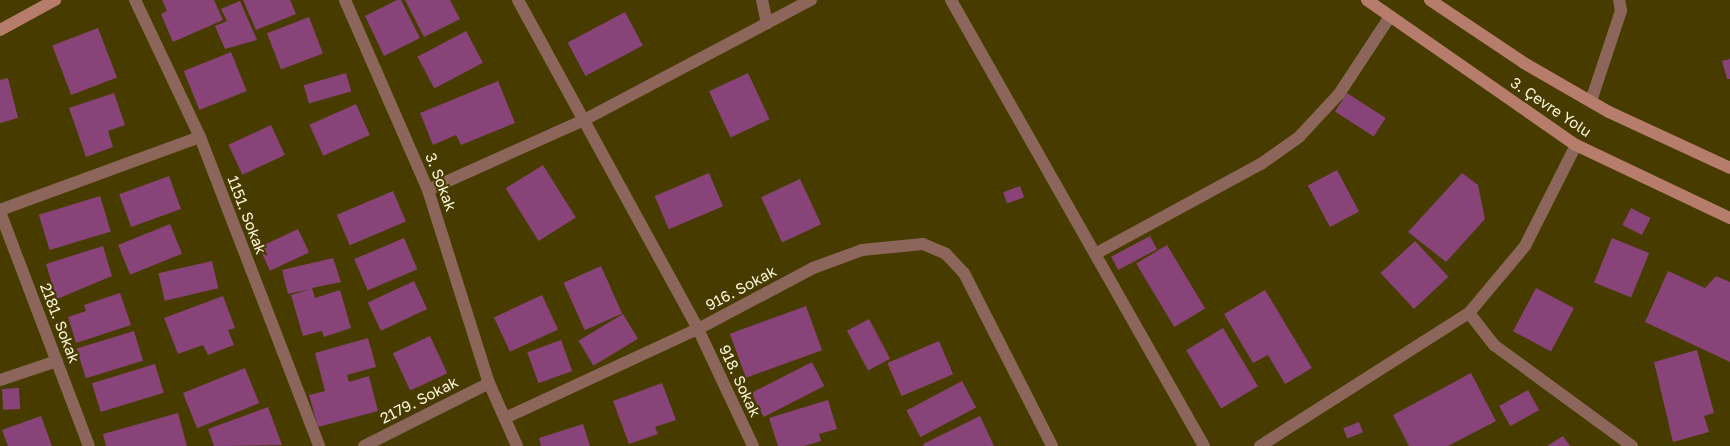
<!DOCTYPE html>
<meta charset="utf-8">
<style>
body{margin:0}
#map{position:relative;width:1730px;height:446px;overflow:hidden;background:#473b00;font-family:"Golos Text",sans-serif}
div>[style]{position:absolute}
.building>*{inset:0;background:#884478;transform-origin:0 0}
.street>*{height:12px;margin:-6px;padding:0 6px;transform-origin:6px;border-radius:6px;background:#8c665b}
.secondary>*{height:12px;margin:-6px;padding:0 6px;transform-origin:6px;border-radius:6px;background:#b77d6c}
span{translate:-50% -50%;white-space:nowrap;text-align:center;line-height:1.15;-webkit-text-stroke:4px #473b00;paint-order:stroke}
.street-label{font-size:15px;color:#fbf5d9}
</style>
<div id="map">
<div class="building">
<i style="clip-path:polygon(162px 0,214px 0,223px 20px,173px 42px,161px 14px,167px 11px)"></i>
<i style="clip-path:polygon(243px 0,290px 0,296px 14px,256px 30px)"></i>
<i style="clip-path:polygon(397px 0,401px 0,420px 38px,384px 56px,365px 16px)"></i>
<i style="clip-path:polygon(405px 0,450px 0,460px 19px,424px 37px)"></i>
<i style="clip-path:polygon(240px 1px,257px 40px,225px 49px,215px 26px,227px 21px,221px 9px)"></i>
<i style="left:625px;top:12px;width:38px;height:65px;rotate:62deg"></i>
<i style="left:309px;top:17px;width:39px;height:45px;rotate:69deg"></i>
<i style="left:98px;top:28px;width:53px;height:49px;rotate:69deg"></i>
<i style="left:466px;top:31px;width:36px;height:55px;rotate:62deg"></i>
<i style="left:231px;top:52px;width:42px;height:51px;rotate:68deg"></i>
<i style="clip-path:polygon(1730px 59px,1730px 79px,1727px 79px,1722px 61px)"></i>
<i style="left:346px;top:73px;width:19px;height:44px;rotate:74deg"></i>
<i style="left:748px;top:73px;width:51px;height:43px;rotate:65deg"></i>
<i style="clip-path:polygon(8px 78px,18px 118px,0 123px,0 80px)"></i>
<i style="clip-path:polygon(498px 81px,515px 123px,461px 145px,456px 135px,433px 145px,420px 113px)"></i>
<i style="clip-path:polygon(114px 93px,125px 125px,108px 131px,113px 147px,86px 157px,69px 108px)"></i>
<i style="left:1347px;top:93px;width:46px;height:22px;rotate:33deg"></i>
<i style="left:356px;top:104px;width:34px;height:51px;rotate:66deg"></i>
<i style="left:271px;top:125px;width:33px;height:47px;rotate:65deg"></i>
<i style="left:543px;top:165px;width:62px;height:44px;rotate:58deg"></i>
<i style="left:1337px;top:170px;width:47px;height:33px;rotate:62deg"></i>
<i style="left:709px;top:173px;width:36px;height:59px;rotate:67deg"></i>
<i style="clip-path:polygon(1462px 173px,1478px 185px,1485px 219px,1446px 262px,1408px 232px)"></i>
<i style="left:169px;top:176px;width:35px;height:53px;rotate:70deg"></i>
<i style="left:800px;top:179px;width:50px;height:43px;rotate:65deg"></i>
<i style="left:1020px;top:186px;width:12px;height:18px;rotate:70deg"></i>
<i style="left:393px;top:191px;width:33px;height:61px;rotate:67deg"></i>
<i style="left:100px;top:196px;width:37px;height:64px;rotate:73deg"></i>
<i style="left:1631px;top:208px;width:22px;height:19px;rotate:27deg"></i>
<i style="left:170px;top:224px;width:32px;height:56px;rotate:68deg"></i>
<i style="left:298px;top:229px;width:26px;height:43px;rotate:65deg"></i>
<i style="left:1150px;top:236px;width:15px;height:44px;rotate:62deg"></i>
<i style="left:404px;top:238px;width:34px;height:54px;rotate:67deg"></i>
<i style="left:1612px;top:238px;width:40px;height:48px;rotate:22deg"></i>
<i style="left:1415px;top:241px;width:49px;height:47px;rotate:47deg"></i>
<i style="left:1167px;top:245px;width:74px;height:36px;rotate:59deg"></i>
<i style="clip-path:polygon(103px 246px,112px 276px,57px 299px,46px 264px)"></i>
<i style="clip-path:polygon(333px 258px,341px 282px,312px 288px,315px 298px,340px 290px,351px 328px,324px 337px,322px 331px,303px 336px,291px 295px,310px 289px,288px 294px,282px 270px)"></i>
<i style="left:212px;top:261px;width:28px;height:55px;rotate:77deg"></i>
<i style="left:601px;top:266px;width:52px;height:41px;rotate:66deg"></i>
<i style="clip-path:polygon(1668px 271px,1705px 288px,1716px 276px,1730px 282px,1730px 362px,1645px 322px)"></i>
<i style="left:414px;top:281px;width:31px;height:51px;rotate:65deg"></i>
<i style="left:1536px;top:288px;width:43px;height:49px;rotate:28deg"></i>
<i style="clip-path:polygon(1265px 290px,1312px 368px,1285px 384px,1268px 355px,1253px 363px,1224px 314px)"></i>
<i style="clip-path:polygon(120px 293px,131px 325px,76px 343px,68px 317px,86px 311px,84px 305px)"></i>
<i style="left:542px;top:295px;width:38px;height:53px;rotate:65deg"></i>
<i style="clip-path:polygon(223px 296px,235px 328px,228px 330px,234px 345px,208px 355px,203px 345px,178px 354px,164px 318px)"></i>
<i style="left:806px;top:306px;width:47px;height:81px;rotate:70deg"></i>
<i style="left:623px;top:314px;width:29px;height:52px;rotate:59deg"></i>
<i style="left:869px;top:319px;width:45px;height:25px;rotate:62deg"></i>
<i style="left:1223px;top:328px;width:68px;height:43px;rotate:59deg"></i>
<i style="left:134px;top:331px;width:31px;height:60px;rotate:73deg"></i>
<i style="left:430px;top:336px;width:41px;height:41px;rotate:65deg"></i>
<i style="clip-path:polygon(368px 338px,376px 367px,347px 375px,349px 382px,369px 376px,378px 411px,318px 427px,309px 395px,325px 391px,315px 353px)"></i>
<i style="left:561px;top:340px;width:33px;height:36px;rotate:70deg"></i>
<i style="left:939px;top:341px;width:36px;height:56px;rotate:67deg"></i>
<i style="clip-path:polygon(1697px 350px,1714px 413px,1704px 416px,1709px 432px,1673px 442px,1654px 362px)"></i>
<i style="left:812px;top:362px;width:27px;height:68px;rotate:63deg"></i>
<i style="left:155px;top:364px;width:30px;height:66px;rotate:73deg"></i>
<i style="left:245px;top:368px;width:38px;height:67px;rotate:68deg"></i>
<i style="clip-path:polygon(1471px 373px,1496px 421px,1448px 446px,1409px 446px,1393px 415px)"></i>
<i style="left:962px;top:381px;width:30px;height:63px;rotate:62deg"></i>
<i style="clip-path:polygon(662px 383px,676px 420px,655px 427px,658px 434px,629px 444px,613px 401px)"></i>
<i style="left:19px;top:388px;width:21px;height:17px;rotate:87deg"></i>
<i style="left:1528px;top:390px;width:23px;height:33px;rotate:61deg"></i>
<i style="clip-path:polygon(828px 400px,837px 429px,819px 434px,821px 441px,804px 446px,778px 446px,769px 418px)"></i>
<i style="clip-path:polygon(268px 407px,282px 445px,214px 446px,208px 429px)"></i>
<i style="clip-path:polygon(178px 413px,187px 446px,106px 446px,103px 434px)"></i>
<i style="clip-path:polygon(41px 416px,52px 446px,8px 446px,2px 430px)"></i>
<i style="clip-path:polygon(980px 416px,994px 446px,924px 446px,923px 444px)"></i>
<i style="left:1359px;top:422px;width:11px;height:17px;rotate:68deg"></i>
<i style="clip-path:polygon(583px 424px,590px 446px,541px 446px,539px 438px)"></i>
<i style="clip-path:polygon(1563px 436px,1570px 446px,1547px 446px)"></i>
</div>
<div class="street">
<i style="left:135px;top:0;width:152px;rotate:64.6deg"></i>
<i style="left:200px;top:137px;width:331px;rotate:68.9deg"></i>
<i style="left:345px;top:0;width:207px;rotate:66.4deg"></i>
<i style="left:428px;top:190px;width:202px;rotate:72.5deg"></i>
<i style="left:489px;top:383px;width:69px;rotate:66deg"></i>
<i style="left:518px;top:0;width:375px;rotate:61.3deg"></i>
<i style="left:698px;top:329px;width:129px;rotate:64.8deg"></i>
<i style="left:762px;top:0;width:24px;rotate:78deg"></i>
<i style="left:951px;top:0;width:513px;rotate:60.44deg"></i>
<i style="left:1591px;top:101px;width:95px;rotate:-71.6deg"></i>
<i style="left:1621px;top:11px;width:11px;rotate:-100deg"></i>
<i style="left:428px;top:190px;width:171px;rotate:-24.2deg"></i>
<i style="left:584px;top:120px;width:257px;rotate:-27.9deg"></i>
<i style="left:0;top:210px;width:213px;rotate:-20.1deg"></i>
<i style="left:0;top:212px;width:250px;rotate:69.2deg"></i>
<i style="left:1095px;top:254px;width:189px;rotate:-28.5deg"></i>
<i style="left:1261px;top:164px;width:47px;rotate:-35.4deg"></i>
<i style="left:1299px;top:137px;width:59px;rotate:-47.1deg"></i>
<i style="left:1339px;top:94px;width:91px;rotate:-56.7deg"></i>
<i style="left:1469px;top:313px;width:41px;rotate:52deg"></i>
<i style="left:1494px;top:345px;width:171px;rotate:36.2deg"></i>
<i style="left:0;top:380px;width:60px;rotate:-18.4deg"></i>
<i style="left:505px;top:418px;width:213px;rotate:-24.8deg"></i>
<i style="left:698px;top:329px;width:130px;rotate:-27.9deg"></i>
<i style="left:813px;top:268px;width:52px;rotate:-20.2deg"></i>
<i style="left:862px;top:250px;width:61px;rotate:-5.6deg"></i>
<i style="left:923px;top:244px;width:25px;rotate:23deg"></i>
<i style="left:946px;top:254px;width:26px;rotate:47deg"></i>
<i style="left:964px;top:273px;width:194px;rotate:63deg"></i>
<i style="left:364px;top:446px;width:140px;rotate:-26.7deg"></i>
<i style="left:1260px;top:446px;width:248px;rotate:-32.5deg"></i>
<i style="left:1469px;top:313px;width:87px;rotate:-50.1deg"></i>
<i style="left:1525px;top:246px;width:113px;rotate:-63.2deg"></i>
</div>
<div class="secondary">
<i style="left:1367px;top:0;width:254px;rotate:34.8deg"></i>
<i style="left:1576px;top:145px;width:170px;rotate:25.4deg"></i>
<i style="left:1430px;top:0;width:113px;rotate:33.8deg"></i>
<i style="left:1524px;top:63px;width:98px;rotate:30deg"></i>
<i style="left:1609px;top:112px;width:133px;rotate:24.8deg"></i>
<i style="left:0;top:30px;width:63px;rotate:-28.6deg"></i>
</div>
<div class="street-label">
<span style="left:1551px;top:107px;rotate:34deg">3. Çevre Yolu</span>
<span style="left:441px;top:182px;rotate:69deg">3. Sokak</span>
<span style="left:247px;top:215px;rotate:69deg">1151. Sokak</span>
<span style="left:741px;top:288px;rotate:-28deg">916. Sokak</span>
<span style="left:60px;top:323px;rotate:69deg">2181. Sokak</span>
<span style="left:740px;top:381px;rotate:65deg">918. Sokak</span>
<span style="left:419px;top:400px;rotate:-27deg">2179. Sokak</span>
</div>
</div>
